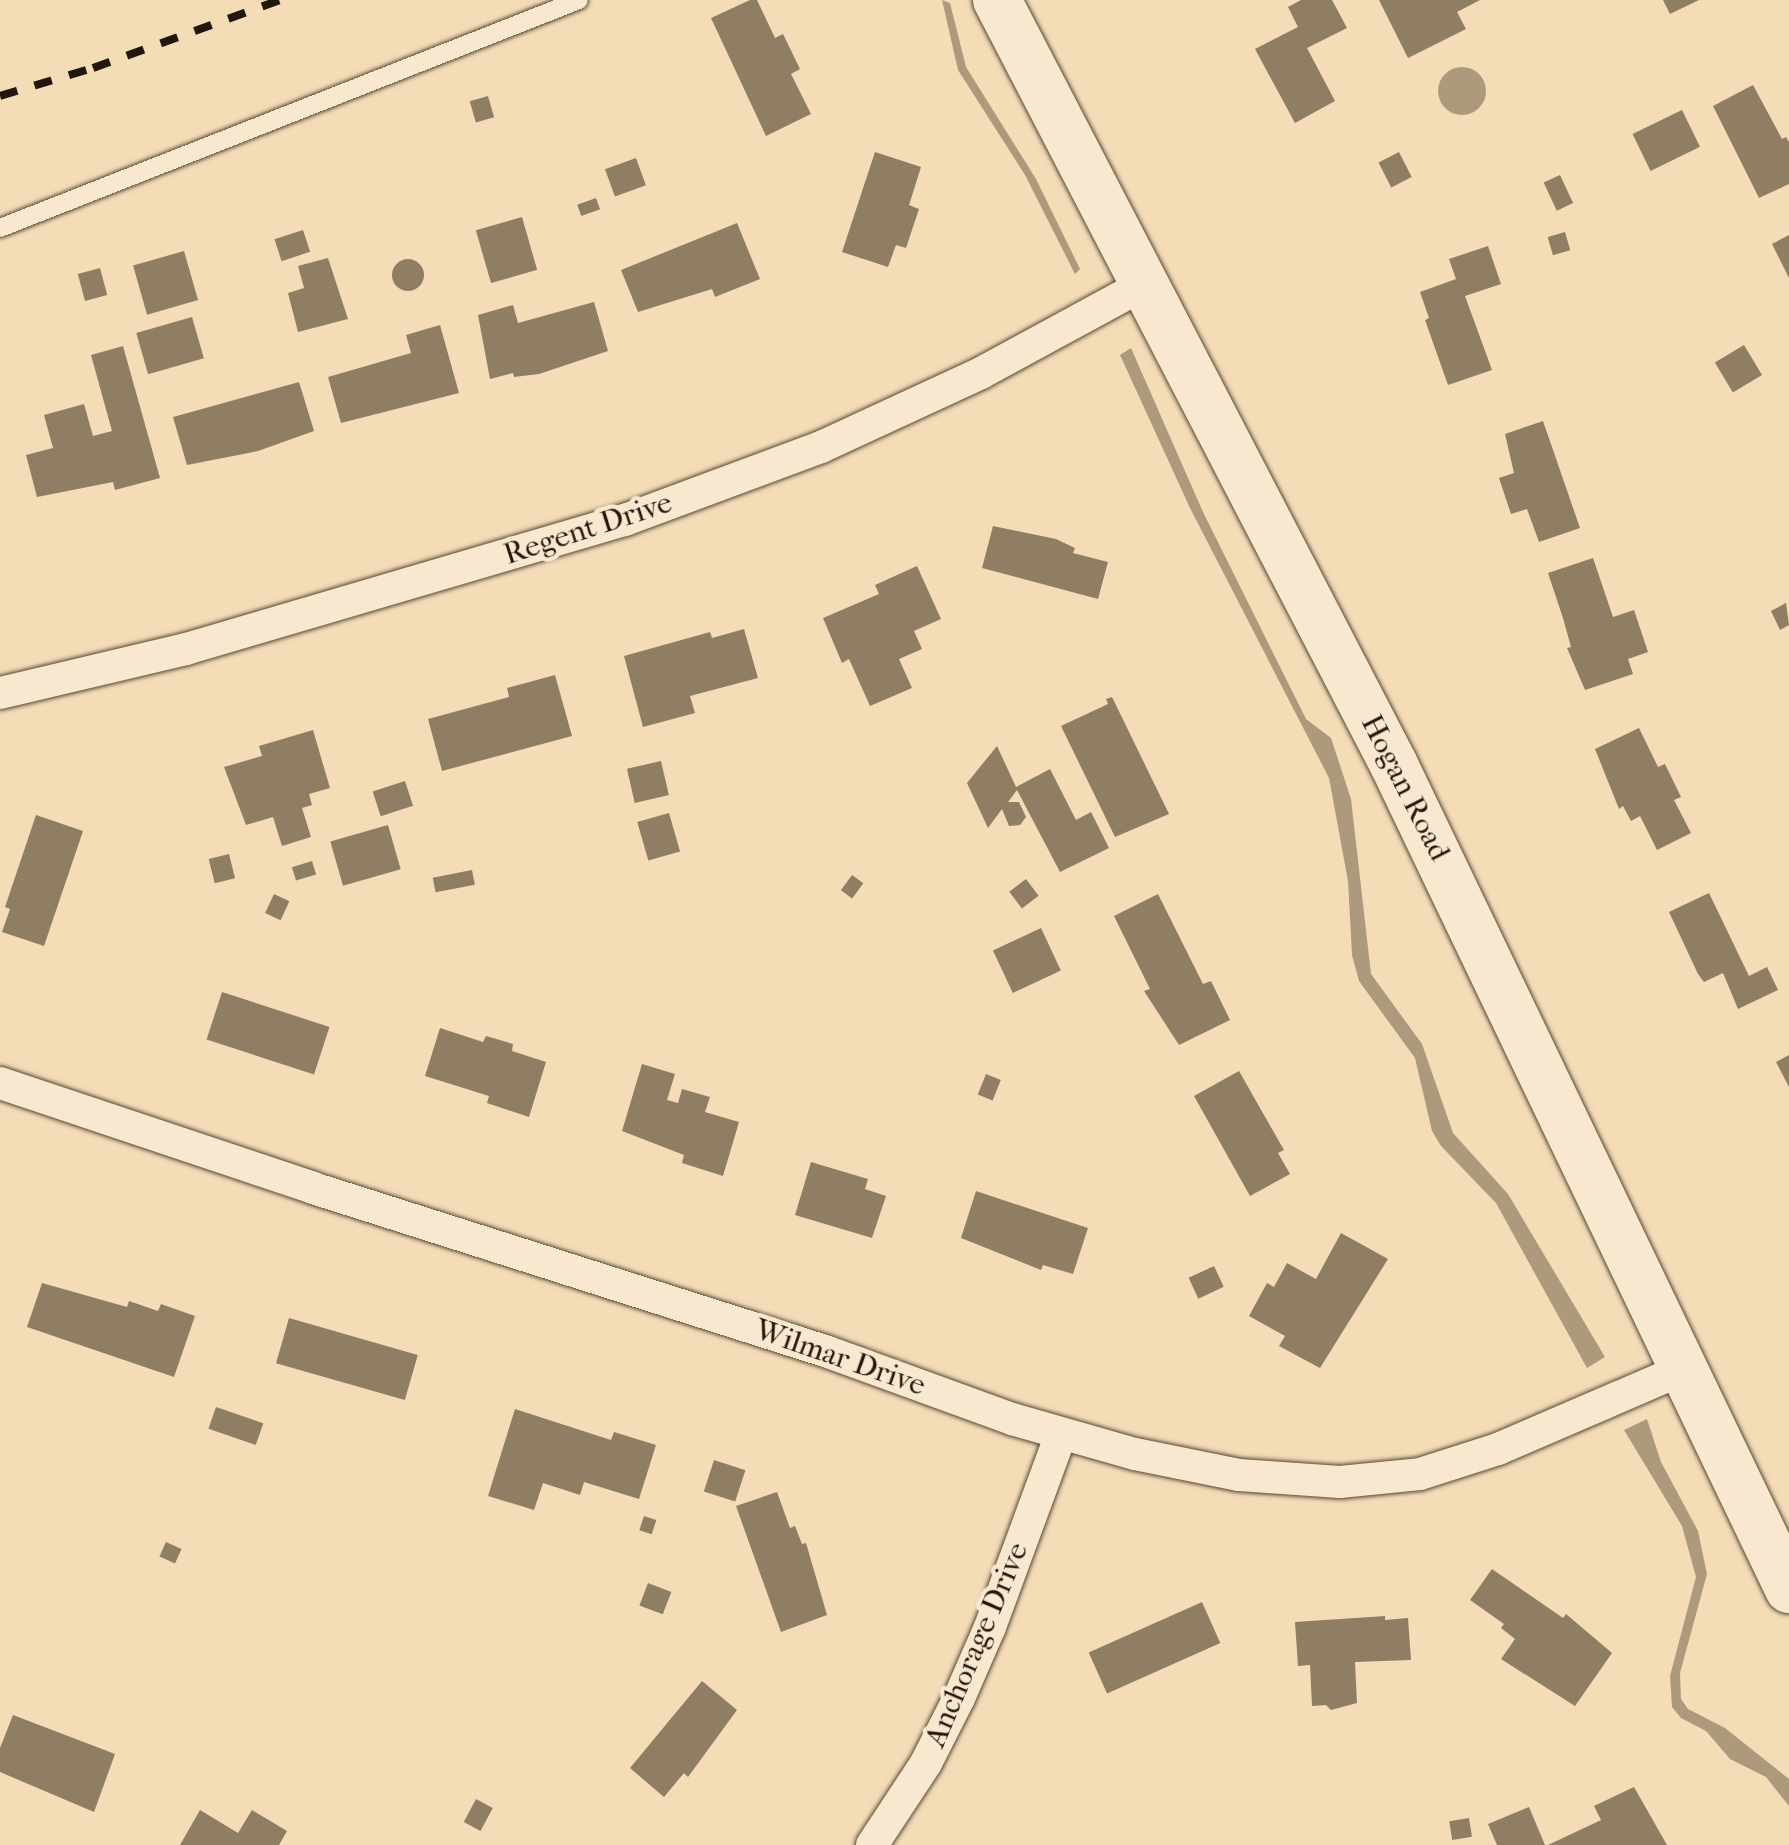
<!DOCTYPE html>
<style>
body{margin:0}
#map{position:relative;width:1789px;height:1845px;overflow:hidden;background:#f4dcb6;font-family:"IM FELL French Canon",serif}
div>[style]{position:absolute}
.water>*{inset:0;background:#ad997c}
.round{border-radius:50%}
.building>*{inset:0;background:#8f7d64;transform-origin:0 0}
.roads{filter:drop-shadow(0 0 2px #564836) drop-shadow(0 0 2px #564836)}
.lane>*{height:18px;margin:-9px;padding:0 9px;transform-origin:9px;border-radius:9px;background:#f8e8d0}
.street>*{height:32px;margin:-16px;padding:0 16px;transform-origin:16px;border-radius:16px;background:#f8e8d0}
.secondary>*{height:48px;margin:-24px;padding:0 24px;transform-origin:24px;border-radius:24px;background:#f8e8d0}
.rail>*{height:8px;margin-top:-4px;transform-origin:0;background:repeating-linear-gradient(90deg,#22170c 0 18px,transparent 0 36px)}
span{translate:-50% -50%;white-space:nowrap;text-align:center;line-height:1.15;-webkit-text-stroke:9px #f8e8d0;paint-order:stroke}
.street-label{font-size:30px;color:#22170c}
</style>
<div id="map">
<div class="water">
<i style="clip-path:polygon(942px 0,950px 3px,966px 67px,1036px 179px,1080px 269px,1075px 274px,1025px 175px,958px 70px)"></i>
<i class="round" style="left:1438px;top:67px;width:48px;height:48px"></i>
<i style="clip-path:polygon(1131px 348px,1203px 512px,1306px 719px,1331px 738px,1351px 799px,1371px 974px,1422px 1044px,1453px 1133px,1508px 1194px,1605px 1357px,1587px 1368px,1496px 1203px,1441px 1146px,1432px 1131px,1415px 1058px,1359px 981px,1352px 955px,1348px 881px,1329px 778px,1190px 508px,1120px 355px)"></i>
<i style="clip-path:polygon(1647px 1419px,1661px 1462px,1698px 1531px,1707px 1574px,1680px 1673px,1681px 1699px,1688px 1709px,1725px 1728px,1789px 1779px,1789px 1806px,1766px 1777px,1730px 1759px,1706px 1731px,1681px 1718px,1672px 1707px,1670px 1676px,1696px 1577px,1682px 1526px,1624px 1430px)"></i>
</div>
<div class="building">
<i style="clip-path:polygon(750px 0,757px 0,775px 38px,783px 34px,800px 69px,791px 74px,811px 114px,766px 136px,711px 18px)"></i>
<i style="clip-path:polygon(1301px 0,1332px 0,1347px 28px,1307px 48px,1335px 101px,1295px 123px,1255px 49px,1298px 27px,1288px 7px)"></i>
<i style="clip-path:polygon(1379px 0,1480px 0,1457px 12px,1466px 29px,1408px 58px)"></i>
<i style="clip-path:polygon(1663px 0,1699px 0,1670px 14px)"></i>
<i style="clip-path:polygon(1753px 85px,1782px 139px,1786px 137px,1789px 142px,1789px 184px,1759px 198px,1713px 106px)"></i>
<i style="left:488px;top:96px;width:22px;height:19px;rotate:74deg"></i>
<i style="left:1682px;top:110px;width:41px;height:55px;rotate:64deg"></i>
<i style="clip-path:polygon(875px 152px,921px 167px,909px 205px,919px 209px,906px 248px,896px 245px,888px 267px,842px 252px)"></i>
<i style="left:1399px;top:152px;width:28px;height:23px;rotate:63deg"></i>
<i style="left:636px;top:158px;width:29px;height:33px;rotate:70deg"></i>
<i style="left:1560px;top:175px;width:31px;height:18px;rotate:65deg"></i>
<i style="left:596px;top:198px;width:12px;height:20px;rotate:70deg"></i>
<i style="left:522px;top:217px;width:55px;height:48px;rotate:74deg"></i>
<i style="clip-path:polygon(737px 223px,760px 279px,715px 297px,712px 289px,638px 312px,621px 270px)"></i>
<i style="left:303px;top:230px;width:23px;height:30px;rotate:72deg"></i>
<i style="left:1565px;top:232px;width:19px;height:18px;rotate:74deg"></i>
<i style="clip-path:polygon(1789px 235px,1789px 278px,1772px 244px)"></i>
<i style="clip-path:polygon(1488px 246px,1501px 284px,1465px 296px,1492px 370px,1448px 385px,1425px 320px,1429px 318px,1420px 292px,1456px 279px,1449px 259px)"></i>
<i style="left:184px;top:251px;width:51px;height:53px;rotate:74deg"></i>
<i style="clip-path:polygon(328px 258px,348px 319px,298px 332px,288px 293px,304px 288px,298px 266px)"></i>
<i class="round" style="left:392px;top:259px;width:32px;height:32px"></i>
<i style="left:100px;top:268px;width:28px;height:23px;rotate:75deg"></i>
<i style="clip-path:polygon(594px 302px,608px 351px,539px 374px,514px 377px,513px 373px,490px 379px,478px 315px,513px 305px,518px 323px)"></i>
<i style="left:192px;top:317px;width:43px;height:58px;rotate:74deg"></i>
<i style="clip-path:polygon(440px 325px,459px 393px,341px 423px,328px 377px,411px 353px,406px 335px)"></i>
<i style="left:1744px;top:345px;width:35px;height:34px;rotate:59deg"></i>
<i style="clip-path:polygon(123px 346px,160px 478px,115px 490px,113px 482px,37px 497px,26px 455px,53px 448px,44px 415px,84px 404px,93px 436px,112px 431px,91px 355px)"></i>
<i style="clip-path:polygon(299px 382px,314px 431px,258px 451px,187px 465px,173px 417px)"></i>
<i style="clip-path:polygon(1543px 421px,1580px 528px,1539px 542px,1527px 509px,1511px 514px,1499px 478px,1514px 473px,1505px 434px)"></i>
<i style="clip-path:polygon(993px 526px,1056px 539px,1075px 548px,1073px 553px,1108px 562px,1098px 599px,982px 568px)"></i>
<i style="clip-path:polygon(1593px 558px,1613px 617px,1634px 610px,1648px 652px,1628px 659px,1633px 674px,1585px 690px,1567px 648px,1571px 647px,1563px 618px,1548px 573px)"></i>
<i style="clip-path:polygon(917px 566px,941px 619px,914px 631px,922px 649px,899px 659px,912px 688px,870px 706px,849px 659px,842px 663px,823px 618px,879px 594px,875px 585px)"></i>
<i style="clip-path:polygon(1786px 603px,1789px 625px,1780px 630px,1771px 611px)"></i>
<i style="clip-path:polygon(744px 629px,758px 678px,690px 696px,695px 713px,643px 727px,624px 656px,710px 632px,712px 638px)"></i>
<i style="clip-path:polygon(555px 675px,572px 736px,442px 771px,428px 719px,509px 697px,507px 688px)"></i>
<i style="clip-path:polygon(1112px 697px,1169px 814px,1115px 837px,1061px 726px,1108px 704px,1106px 699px)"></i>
<i style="clip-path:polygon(1639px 728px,1658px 767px,1665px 764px,1681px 797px,1674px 800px,1691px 833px,1657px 850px,1640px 816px,1631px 821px,1623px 806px,1619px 809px,1595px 749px)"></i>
<i style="clip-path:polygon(313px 730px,330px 788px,309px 794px,312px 805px,302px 808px,311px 837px,282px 846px,273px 817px,246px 825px,224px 767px,262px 756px,259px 746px)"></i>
<i style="clip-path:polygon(997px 746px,1016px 787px,1050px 769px,1076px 820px,1091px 812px,1109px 848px,1060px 872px,1017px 790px,1008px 802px,1019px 802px,1026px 817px,1020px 825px,1009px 826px,1002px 809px,988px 828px,967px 783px)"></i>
<i style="left:661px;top:761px;width:35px;height:35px;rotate:77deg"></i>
<i style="left:405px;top:781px;width:26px;height:34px;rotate:72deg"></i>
<i style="left:669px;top:813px;width:40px;height:33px;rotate:74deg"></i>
<i style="clip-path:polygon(36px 815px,83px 831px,44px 946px,2px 932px,10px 909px,5px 907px)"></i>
<i style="left:388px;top:825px;width:46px;height:60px;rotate:74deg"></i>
<i style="left:229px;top:854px;width:25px;height:21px;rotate:76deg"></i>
<i style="left:312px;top:861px;width:14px;height:21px;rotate:73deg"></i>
<i style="left:472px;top:870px;width:15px;height:40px;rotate:79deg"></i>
<i style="left:852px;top:875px;width:14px;height:19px;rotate:36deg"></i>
<i style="left:1026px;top:879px;width:21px;height:21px;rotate:53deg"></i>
<i style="clip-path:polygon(1709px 893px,1749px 976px,1767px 967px,1778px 990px,1738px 1009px,1723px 973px,1704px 982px,1698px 974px,1669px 912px)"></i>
<i style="left:274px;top:894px;width:17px;height:21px;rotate:25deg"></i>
<i style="clip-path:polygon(1158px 894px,1203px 984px,1211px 981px,1230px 1020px,1179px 1045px,1144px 991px,1150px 989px,1114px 916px)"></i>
<i style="left:1041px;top:928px;width:47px;height:53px;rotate:65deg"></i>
<i style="left:222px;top:992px;width:113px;height:50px;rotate:18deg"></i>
<i style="clip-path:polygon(440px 1028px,483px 1042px,486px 1036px,513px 1044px,512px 1051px,546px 1062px,529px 1117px,487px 1103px,489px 1096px,425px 1076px)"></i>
<i style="clip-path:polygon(1789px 1055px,1789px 1087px,1776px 1062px)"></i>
<i style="clip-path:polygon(642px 1064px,675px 1074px,667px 1100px,678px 1103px,682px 1089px,710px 1097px,705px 1112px,739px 1122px,723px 1176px,682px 1163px,684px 1155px,622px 1131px)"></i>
<i style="clip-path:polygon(1239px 1071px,1284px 1150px,1278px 1153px,1290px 1174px,1250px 1196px,1194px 1096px)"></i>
<i style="left:986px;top:1074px;width:16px;height:22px;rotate:22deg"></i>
<i style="clip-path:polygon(811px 1162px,868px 1179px,865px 1189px,886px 1196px,872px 1238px,795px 1215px)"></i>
<i style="clip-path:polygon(976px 1191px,1088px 1228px,1073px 1274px,1043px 1265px,1041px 1270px,961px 1238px)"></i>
<i style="clip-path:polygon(1341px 1233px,1388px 1259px,1320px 1368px,1279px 1346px,1285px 1336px,1249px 1316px,1267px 1283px,1274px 1287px,1287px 1263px,1316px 1279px)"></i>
<i style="left:1214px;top:1266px;width:23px;height:28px;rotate:65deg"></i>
<i style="clip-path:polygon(42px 1283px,127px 1307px,129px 1301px,158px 1311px,161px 1304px,195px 1316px,174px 1377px,27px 1327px)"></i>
<i style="left:289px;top:1318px;width:134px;height:47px;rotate:16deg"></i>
<i style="left:216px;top:1407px;width:50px;height:23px;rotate:19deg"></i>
<i style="clip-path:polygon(515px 1409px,611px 1440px,614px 1432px,656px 1445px,639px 1499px,584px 1482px,580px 1495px,543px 1483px,534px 1510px,488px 1496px)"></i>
<i style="left:714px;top:1460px;width:33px;height:33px;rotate:18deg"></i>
<i style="clip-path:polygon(777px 1492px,790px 1528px,795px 1526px,802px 1544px,806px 1543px,827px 1615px,781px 1632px,736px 1506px)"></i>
<i style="left:644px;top:1516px;width:13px;height:15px;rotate:18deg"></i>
<i style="left:166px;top:1542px;width:17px;height:16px;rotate:24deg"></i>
<i style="clip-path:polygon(1492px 1569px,1563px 1618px,1566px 1614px,1612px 1653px,1575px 1706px,1501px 1659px,1515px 1639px,1501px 1628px,1504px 1624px,1470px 1600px)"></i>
<i style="left:648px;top:1583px;width:25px;height:24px;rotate:21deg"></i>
<i style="left:1202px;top:1602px;width:45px;height:124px;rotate:66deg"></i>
<i style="clip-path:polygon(1385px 1616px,1385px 1620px,1408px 1618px,1411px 1660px,1355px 1662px,1357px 1703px,1331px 1710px,1326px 1705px,1312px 1706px,1310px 1665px,1298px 1666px,1295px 1622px)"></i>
<i style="clip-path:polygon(702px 1681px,737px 1710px,688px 1777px,684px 1773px,664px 1797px,630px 1768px)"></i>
<i style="clip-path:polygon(13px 1715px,115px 1754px,94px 1812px,0 1772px,0 1748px)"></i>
<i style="clip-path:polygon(1634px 1787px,1667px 1845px,1548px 1845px,1601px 1820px,1594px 1806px)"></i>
<i style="left:476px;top:1799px;width:19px;height:26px;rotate:28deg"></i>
<i style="clip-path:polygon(1529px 1807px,1545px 1845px,1497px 1845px,1488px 1824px)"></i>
<i style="clip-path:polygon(200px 1810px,238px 1833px,252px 1810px,287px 1831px,279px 1845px,180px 1845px)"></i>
<i style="left:1469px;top:1818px;width:19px;height:20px;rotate:81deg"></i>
</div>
<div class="roads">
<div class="lane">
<i style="left:0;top:228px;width:622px;rotate:-21.49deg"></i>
</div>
<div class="street">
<i style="left:0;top:693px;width:191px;rotate:-13.3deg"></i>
<i style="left:186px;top:649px;width:458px;rotate:-16.4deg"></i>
<i style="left:625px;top:520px;width:209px;rotate:-20.4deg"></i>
<i style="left:821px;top:447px;width:176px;rotate:-24.8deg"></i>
<i style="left:981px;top:373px;width:187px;rotate:-28.5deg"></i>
<i style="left:0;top:1083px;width:330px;rotate:18.5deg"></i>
<i style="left:313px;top:1188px;width:540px;rotate:17.66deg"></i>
<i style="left:828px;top:1352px;width:196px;rotate:20deg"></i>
<i style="left:1012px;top:1419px;width:128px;rotate:15.9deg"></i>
<i style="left:1135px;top:1454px;width:106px;rotate:11.4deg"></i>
<i style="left:1239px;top:1475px;width:101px;rotate:4deg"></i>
<i style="left:1340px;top:1482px;width:80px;rotate:-5.7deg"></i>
<i style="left:1420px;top:1474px;width:82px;rotate:-17.8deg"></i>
<i style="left:1498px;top:1449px;width:205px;rotate:-23.3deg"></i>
<i style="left:872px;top:1845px;width:98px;rotate:-56.6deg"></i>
<i style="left:926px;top:1763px;width:73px;rotate:-63.1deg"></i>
<i style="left:959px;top:1698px;width:77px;rotate:-66.4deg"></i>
<i style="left:990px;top:1627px;width:206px;rotate:-69.8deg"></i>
</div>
<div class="secondary">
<i style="left:997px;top:0;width:862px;rotate:62.57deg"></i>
<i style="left:1394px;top:765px;width:914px;rotate:64.39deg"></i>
</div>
</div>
<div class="rail">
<i style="left:0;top:96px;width:97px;rotate:-16.8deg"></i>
<i style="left:93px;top:68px;width:199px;rotate:-20deg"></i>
</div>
<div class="street-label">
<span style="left:588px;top:529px;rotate:-18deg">Regent Drive</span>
<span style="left:1405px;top:788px;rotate:63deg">Hogan Road</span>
<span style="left:840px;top:1358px;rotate:19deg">Wilmar Drive</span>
<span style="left:977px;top:1645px;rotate:-67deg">Anchorage Drive</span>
</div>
</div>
